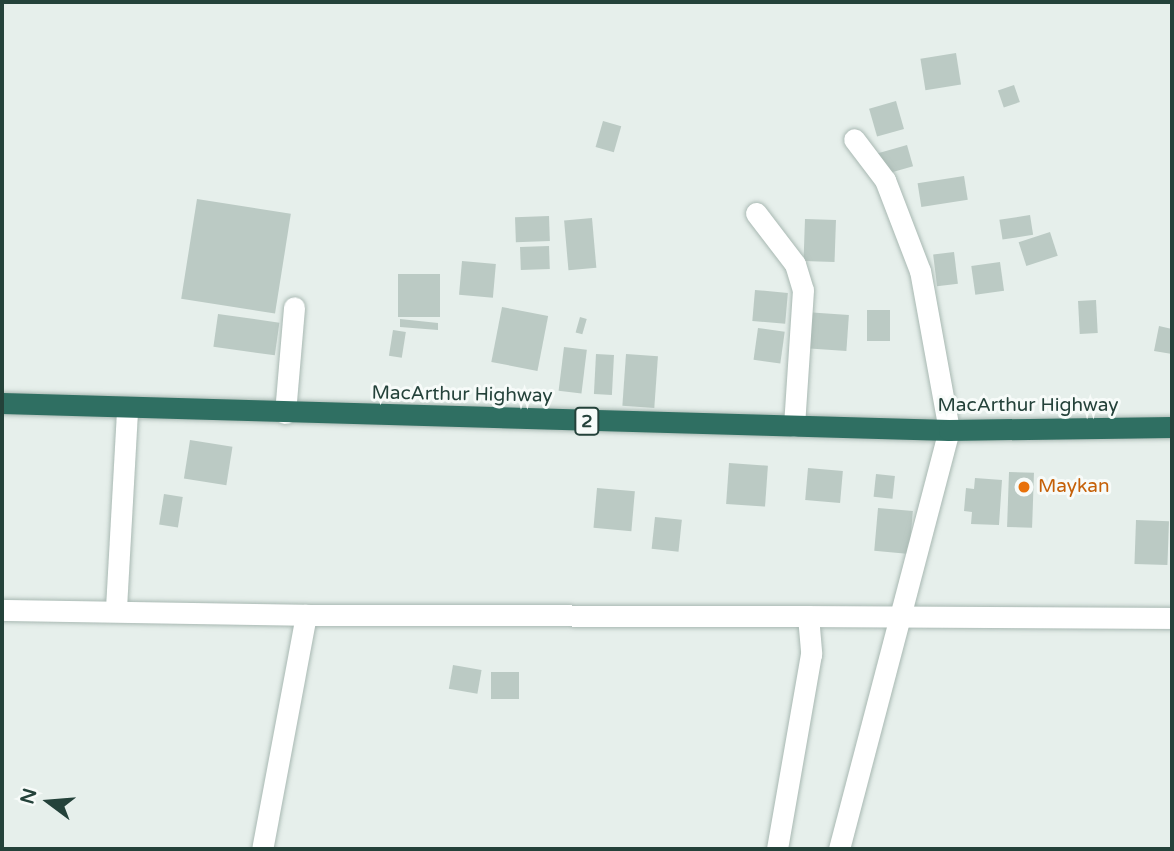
<!DOCTYPE html>
<style>
body{margin:0}
#map{position:relative;width:1174px;height:851px;overflow:hidden;background:#e6efeb;font-family:"Varela Round",sans-serif}
div>[style]{position:absolute}
.building>*{inset:0;background:#bbcac4;transform-origin:0 0}
.roads{filter:drop-shadow(0 0 2px #a8b8b2) drop-shadow(0 0 2px #a8b8b2)}
.minor>*{height:21px;margin:-10.5px;padding:0 10.5px;transform-origin:10.5px;border-radius:10.5px;background:#fff}
.highway>*{height:21px;margin:-10.5px;padding:0 10.5px;transform-origin:10.5px;border-radius:10.5px;background:#2f6f62}
.dots>*{width:19px;height:19px;translate:-50% -50%;box-sizing:border-box;border:4px solid #f7fbf9;border-radius:50%}
span{translate:-50% -50%;white-space:nowrap;text-align:center;line-height:1.15;-webkit-text-stroke:6px #f7fbf9;paint-order:stroke}
.shield-label span{padding:2px 5px;background:#f7fbf9;border:2px solid;border-radius:5px;-webkit-text-stroke-width:0}
.shield-label{font-size:18px;color:#24423a;font-weight:700}
.street-label{font-size:19px;color:#24423a}
.food-label{font-size:19px;color:#c56008}
.left{translate:0 -50%;text-align:left}
.frame{position:absolute;inset:0;border:4px solid #24423a;pointer-events:none}
.north{position:absolute;left:14px;top:767px;width:70px;height:70px;-webkit-text-stroke:5px #f7fbf9;paint-order:stroke;rotate:286deg;font-size:19px;font-weight:700;line-height:28px;text-align:center;color:#24423a}
.north::after{content:'';display:block;margin:auto;width:24px;height:32px;background:#24423a;clip-path:polygon(50% 0,100% 100%,50% 72%,0 100%)}
</style>
<div id="map">
<div class="building">
<i style="left:956px;top:53px;width:32px;height:36px;rotate:81deg"></i>
<i style="left:1014px;top:85px;width:18px;height:17px;rotate:71deg"></i>
<i style="left:896px;top:101px;width:29px;height:28px;rotate:74deg"></i>
<i style="left:603px;top:121px;width:19px;height:27px;rotate:16deg"></i>
<i style="left:907px;top:145px;width:22px;height:31px;rotate:74deg"></i>
<i style="left:964px;top:176px;width:24px;height:47px;rotate:81deg"></i>
<i style="left:197px;top:199px;width:95px;height:101px;rotate:9deg"></i>
<i style="left:1030px;top:215px;width:20px;height:31px;rotate:81deg"></i>
<i style="left:549px;top:216px;width:25px;height:34px;rotate:88deg"></i>
<i style="left:592px;top:218px;width:50px;height:28px;rotate:85deg"></i>
<i style="left:805px;top:219px;width:31px;height:42px;rotate:2deg"></i>
<i style="left:1050px;top:232px;width:25px;height:33px;rotate:72deg"></i>
<i style="left:549px;top:246px;width:23px;height:29px;rotate:88deg"></i>
<i style="left:954px;top:252px;width:32px;height:21px;rotate:83deg"></i>
<i style="left:462px;top:261px;width:34px;height:34px;rotate:5deg"></i>
<i style="left:1000px;top:262px;width:29px;height:29px;rotate:82deg"></i>
<i style="left:398px;top:274px;width:42px;height:43px"></i>
<i style="left:755px;top:290px;width:33px;height:31px;rotate:5deg"></i>
<i style="left:1096px;top:300px;width:33px;height:18px;rotate:87deg"></i>
<i style="left:502px;top:307px;width:47px;height:56px;rotate:11deg"></i>
<i style="left:867px;top:310px;width:23px;height:31px"></i>
<i style="left:805px;top:312px;width:44px;height:36px;rotate:4deg"></i>
<i style="left:218px;top:314px;width:62px;height:33px;rotate:8deg"></i>
<i style="left:580px;top:317px;width:7px;height:16px;rotate:16deg"></i>
<i style="clip-path:polygon(400px 319px,438px 323px,438px 330px,400px 327px)"></i>
<i style="clip-path:polygon(1159px 326px,1172px 329px,1172px 354px,1154px 351px)"></i>
<i style="left:758px;top:328px;width:27px;height:32px;rotate:8deg"></i>
<i style="left:393px;top:330px;width:13px;height:26px;rotate:9deg"></i>
<i style="left:564px;top:347px;width:23px;height:44px;rotate:7deg"></i>
<i style="left:596px;top:354px;width:18px;height:40px;rotate:3deg"></i>
<i style="left:626px;top:354px;width:32px;height:52px;rotate:4deg"></i>
<i style="left:190px;top:440px;width:43px;height:39px;rotate:9deg"></i>
<i style="left:729px;top:463px;width:39px;height:41px;rotate:4deg"></i>
<i style="left:808px;top:468px;width:35px;height:32px;rotate:5deg"></i>
<i style="left:1009px;top:472px;width:25px;height:55px;rotate:2deg"></i>
<i style="left:876px;top:474px;width:19px;height:23px;rotate:6deg"></i>
<i style="clip-path:polygon(975px 478px,1002px 480px,999px 525px,971px 524px,972px 512px,964px 511px,966px 488px,974px 489px)"></i>
<i style="left:597px;top:488px;width:38px;height:40px;rotate:5deg"></i>
<i style="left:164px;top:494px;width:19px;height:31px;rotate:9deg"></i>
<i style="left:878px;top:508px;width:35px;height:43px;rotate:5deg"></i>
<i style="left:655px;top:517px;width:27px;height:32px;rotate:6deg"></i>
<i style="left:1136px;top:520px;width:33px;height:44px;rotate:2deg"></i>
<i style="left:453px;top:665px;width:29px;height:24px;rotate:10deg"></i>
<i style="left:491px;top:672px;width:28px;height:27px"></i>
</div>
<div class="roads">
<div class="minor">
<i style="left:756px;top:213px;width:64px;rotate:52.6deg"></i>
<i style="left:795px;top:264px;width:27px;rotate:73deg"></i>
<i style="left:803px;top:290px;width:136px;rotate:93.8deg"></i>
<i style="left:285px;top:413px;width:106px;rotate:-85.1deg"></i>
<i style="left:116px;top:608px;width:199px;rotate:-86.8deg"></i>
<i style="left:2px;top:610px;width:304px;rotate:0.9deg"></i>
<i style="left:306px;top:615px;width:238px;rotate:100.6deg"></i>
<i style="left:306px;top:615px;width:502px;rotate:0.11deg"></i>
<i style="left:808px;top:616px;width:38px;rotate:85deg"></i>
<i style="left:811px;top:654px;width:198px;rotate:99.9deg"></i>
<i style="left:808px;top:616px;width:364px;rotate:0.3deg"></i>
<i style="left:839px;top:849px;width:433px;rotate:-75.3deg"></i>
<i style="left:949px;top:430px;width:162px;rotate:-100.3deg"></i>
<i style="left:920px;top:271px;width:97px;rotate:-111deg"></i>
<i style="left:885px;top:180px;width:51px;rotate:-127.1deg"></i>
</div>
<div class="highway">
<i style="left:2px;top:403px;width:947px;rotate:1.63deg"></i>
<i style="left:949px;top:430px;width:223px;rotate:-0.8deg"></i>
</div>
</div>
<div class="dots">
<i style="left:1024px;top:487px;background:#e8710a"></i>
</div>
<div class="shield-label">
<span style="left:587px;top:421px">2</span>
</div>
<div class="street-label">
<span style="left:462px;top:395px;rotate:1deg">MacArthur Highway</span>
<span style="left:1028px;top:406px">MacArthur Highway</span>
</div>
<div class="food-label">
<span class="left" style="left:1038px;top:487px">Maykan</span>
</div>
<div class="frame"></div>
<div class="north">N</div>
</div>
